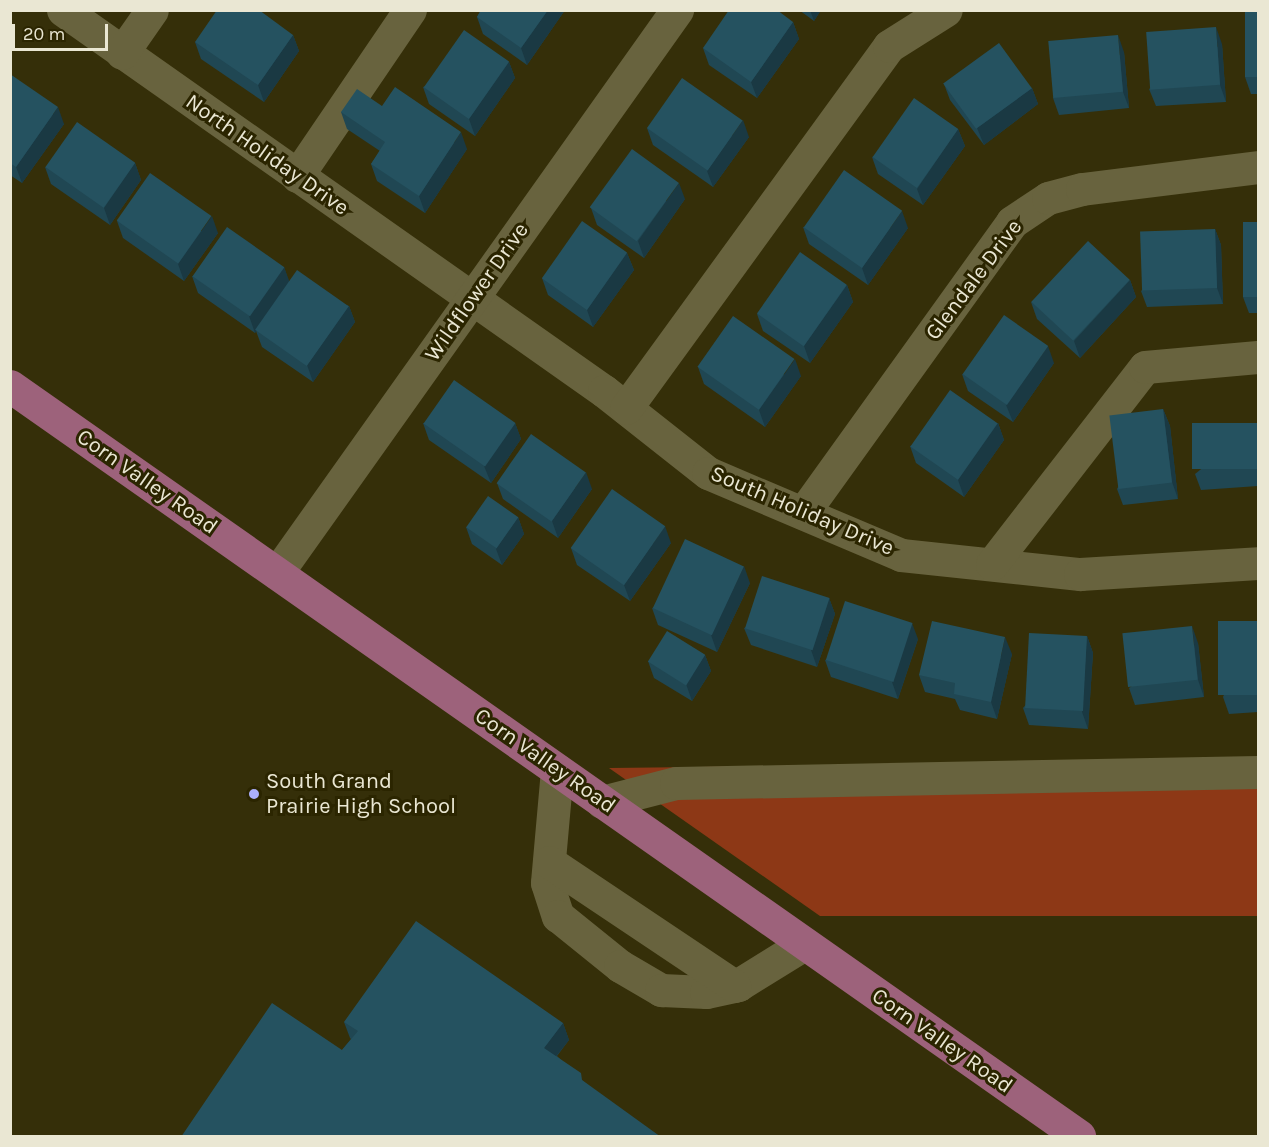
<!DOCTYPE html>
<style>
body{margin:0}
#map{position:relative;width:1269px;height:1147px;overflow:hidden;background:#352f09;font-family:Karla,sans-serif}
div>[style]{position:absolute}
.green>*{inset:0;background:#8d3816}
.minor>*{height:33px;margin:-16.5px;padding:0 16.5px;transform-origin:16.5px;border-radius:16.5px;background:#68633e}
.major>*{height:33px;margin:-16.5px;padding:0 16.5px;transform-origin:16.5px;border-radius:16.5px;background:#9d627b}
.wall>*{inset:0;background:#204753}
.shaded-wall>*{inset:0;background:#1a3943}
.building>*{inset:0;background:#255260;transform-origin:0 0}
.dots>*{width:16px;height:16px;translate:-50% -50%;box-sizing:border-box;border:3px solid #2b2500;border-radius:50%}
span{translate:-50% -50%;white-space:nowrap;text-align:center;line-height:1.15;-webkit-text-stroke:6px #2b2500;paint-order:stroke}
.street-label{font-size:22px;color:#eae7d3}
.poi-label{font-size:22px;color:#eae7d3}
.left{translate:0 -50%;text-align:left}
.frame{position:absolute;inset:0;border:12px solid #eae7d3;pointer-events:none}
.scale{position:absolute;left:12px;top:24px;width:96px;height:27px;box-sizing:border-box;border:3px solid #eae7d3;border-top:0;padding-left:8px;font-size:18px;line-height:21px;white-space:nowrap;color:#eae7d3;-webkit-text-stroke:4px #2b2500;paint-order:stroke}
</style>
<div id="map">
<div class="green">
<i style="clip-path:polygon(1258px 761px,1258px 916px,820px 916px,609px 768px)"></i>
</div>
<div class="minor">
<i style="left:63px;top:10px;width:662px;rotate:35.16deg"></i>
<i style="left:604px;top:391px;width:132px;rotate:38.3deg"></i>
<i style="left:708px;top:473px;width:210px;rotate:23deg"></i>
<i style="left:901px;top:555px;width:180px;rotate:6.1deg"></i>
<i style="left:1080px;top:574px;width:178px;rotate:-3.5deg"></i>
<i style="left:122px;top:53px;width:52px;rotate:-55.1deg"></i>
<i style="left:297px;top:176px;width:201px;rotate:-55.8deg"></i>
<i style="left:626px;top:408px;width:447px;rotate:-54deg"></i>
<i style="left:889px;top:46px;width:67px;rotate:-32.3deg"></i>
<i style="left:803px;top:513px;width:358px;rotate:-54.3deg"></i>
<i style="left:1012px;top:222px;width:43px;rotate:-33.7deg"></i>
<i style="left:1048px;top:198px;width:35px;rotate:-15deg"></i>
<i style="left:1082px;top:189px;width:177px;rotate:-7.1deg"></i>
<i style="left:992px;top:564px;width:249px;rotate:-52.2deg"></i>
<i style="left:1145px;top:367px;width:113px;rotate:-5.1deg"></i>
<i style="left:277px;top:573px;width:691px;rotate:-54.61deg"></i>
<i style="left:557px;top:770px;width:113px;rotate:95.1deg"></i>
<i style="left:547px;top:883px;width:35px;rotate:72deg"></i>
<i style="left:558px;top:916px;width:80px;rotate:38.9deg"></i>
<i style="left:620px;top:966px;width:48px;rotate:30.3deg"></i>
<i style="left:661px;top:990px;width:45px;rotate:2.5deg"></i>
<i style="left:706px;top:992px;width:33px;rotate:-12deg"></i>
<i style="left:738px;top:985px;width:78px;rotate:-31.8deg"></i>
<i style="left:602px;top:802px;width:76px;rotate:-14.4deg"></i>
<i style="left:676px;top:783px;width:582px;rotate:-1.08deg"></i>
<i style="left:549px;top:862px;width:223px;rotate:33.8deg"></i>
</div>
<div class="major">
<i style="left:10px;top:386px;width:1306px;rotate:35.05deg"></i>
</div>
<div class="wall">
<i style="clip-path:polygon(481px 10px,565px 10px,527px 65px,483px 34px,477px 17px)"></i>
<i style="clip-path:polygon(799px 10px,821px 10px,814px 21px)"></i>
<i style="clip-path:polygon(1258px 10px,1258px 94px,1251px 94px,1245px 77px)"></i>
<i style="clip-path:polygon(793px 22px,799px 39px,757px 98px,709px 65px,703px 48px)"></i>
<i style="clip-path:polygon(293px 35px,299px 51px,264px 102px,201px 59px,195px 42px)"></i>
<i style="clip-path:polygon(1222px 44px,1226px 102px,1156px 106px,1149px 89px)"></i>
<i style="clip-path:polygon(1124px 52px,1129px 108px,1059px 115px,1053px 98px)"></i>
<i style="clip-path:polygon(509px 62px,515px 78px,475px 136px,429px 104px,423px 87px)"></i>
<i style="clip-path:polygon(10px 74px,64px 124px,22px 183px,10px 175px)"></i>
<i style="clip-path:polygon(944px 84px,1032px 88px,1038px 104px,984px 145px,950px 100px)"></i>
<i style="clip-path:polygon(382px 106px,467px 149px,425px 213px,377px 181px,371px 164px,380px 151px,347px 129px,341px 112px)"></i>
<i style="clip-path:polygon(647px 128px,749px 137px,713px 187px,653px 145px)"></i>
<i style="clip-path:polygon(958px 129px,965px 146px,923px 205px,878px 174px,872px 157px)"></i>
<i style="clip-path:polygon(135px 163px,141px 180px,110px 225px,51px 184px,45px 167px)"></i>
<i style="clip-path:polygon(685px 199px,644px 258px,597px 225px,591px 208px)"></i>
<i style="clip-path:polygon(117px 221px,218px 233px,184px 281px,123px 238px)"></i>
<i style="clip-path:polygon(1258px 222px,1258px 313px,1249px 313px,1243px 297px)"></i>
<i style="clip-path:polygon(803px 227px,908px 228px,868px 285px,809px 244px)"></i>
<i style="clip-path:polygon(1215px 229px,1221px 245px,1223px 304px,1147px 307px,1141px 291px)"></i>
<i style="clip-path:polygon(627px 253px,634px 270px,593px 327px,548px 295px,542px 278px)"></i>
<i style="clip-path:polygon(284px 267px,289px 282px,349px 306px,355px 322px,313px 382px,262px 347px,256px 331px,255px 333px,198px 293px,192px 276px)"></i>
<i style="clip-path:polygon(1130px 280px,1136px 297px,1080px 358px,1037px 319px,1031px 302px)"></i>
<i style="clip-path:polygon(847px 285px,853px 302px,810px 363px,763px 331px,757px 314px)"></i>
<i style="clip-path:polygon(1054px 363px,1013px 422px,968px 391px,962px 374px)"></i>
<i style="clip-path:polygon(698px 367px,801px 376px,765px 427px,704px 384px)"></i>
<i style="clip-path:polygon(1163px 409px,1170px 426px,1178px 499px,1123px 505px,1117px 489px)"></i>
<i style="clip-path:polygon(423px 423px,515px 423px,521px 439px,491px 483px,429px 440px)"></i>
<i style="clip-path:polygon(998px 423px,1004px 440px,964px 497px,916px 463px,910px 446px)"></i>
<i style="clip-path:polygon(1258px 423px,1258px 486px,1201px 490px,1195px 474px)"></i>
<i style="clip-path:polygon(497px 483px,592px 489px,558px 538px,503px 499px)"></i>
<i style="clip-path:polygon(518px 517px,524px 534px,502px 565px,472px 544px,466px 527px)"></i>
<i style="clip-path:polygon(671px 543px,630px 601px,577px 565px,571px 548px)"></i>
<i style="clip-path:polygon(750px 583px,717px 652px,658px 625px,652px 608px)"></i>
<i style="clip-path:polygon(829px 598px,835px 614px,817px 667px,751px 645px,744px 628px)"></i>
<i style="clip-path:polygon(1258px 621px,1258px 712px,1229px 714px,1223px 697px)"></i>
<i style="clip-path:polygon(1087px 636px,1093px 653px,1088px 729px,1029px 725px,1023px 708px)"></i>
<i style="clip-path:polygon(918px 639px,898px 699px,831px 677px,825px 660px)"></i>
<i style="clip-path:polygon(1198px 643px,1204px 697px,1135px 705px,1129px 688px)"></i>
<i style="clip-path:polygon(1012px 654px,997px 719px,960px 710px,955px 699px,925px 692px,919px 675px)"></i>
<i style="clip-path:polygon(705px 655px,711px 671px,692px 701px,654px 678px,648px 661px)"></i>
<i style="clip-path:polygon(344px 1022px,563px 1023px,569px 1040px,557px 1056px,584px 1082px,342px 1050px,351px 1039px,350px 1038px)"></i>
</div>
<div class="shaded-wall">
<i style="clip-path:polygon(548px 10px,565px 10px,527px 65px,521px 48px)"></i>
<i style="clip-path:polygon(810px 10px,821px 10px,814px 21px)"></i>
<i style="clip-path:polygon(793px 22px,799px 39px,757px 98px,751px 82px)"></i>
<i style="clip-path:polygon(1216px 27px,1222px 44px,1226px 102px,1220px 85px)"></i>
<i style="clip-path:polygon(293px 35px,299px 51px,264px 102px,258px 85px)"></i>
<i style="clip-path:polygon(1118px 35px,1124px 52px,1129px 108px,1123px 92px)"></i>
<i style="clip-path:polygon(509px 62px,515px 78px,475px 136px,469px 119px)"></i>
<i style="clip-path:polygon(1032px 88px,1038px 104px,984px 145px,977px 128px)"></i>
<i style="clip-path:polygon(58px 107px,64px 124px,22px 183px,16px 167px)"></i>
<i style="clip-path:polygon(743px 120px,749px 137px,713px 187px,707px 171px)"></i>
<i style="clip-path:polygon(958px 129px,965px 146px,923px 205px,917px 189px)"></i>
<i style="clip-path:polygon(461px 132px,467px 149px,425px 213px,419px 196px)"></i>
<i style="clip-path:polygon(135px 163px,141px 180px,110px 225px,104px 208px)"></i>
<i style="clip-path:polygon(679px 183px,685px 199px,644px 258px,638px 241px)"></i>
<i style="clip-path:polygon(902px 211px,908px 228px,868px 285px,862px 268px)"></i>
<i style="clip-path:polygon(212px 216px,218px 233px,184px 281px,178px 264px)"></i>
<i style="clip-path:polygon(1215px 229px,1221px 245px,1223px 304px,1217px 288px)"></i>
<i style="clip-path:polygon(627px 253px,634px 270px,593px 327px,587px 310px)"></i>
<i style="clip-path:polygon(284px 267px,290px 283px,255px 333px,249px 316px)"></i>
<i style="clip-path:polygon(1130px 280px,1136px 297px,1080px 358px,1074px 341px)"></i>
<i style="clip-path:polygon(847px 285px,853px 302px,810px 363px,804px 346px)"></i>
<i style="clip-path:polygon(349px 306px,355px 322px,313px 382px,307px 365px)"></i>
<i style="clip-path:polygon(1048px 346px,1054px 363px,1013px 422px,1006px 405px)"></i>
<i style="clip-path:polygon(795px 359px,801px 376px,765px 427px,759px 410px)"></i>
<i style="clip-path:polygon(1163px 409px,1170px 426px,1178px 499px,1172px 482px)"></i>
<i style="clip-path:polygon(515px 423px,521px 439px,491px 483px,484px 466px)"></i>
<i style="clip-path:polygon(998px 423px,1004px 440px,964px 497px,958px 480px)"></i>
<i style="clip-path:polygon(586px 472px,592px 489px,558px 538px,552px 521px)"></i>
<i style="clip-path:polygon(518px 517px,524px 534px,502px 565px,496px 549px)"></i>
<i style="clip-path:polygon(665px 526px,671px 543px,630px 601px,624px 585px)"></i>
<i style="clip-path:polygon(744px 566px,750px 583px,717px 652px,711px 635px)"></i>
<i style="clip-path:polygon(829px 598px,835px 614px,817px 667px,811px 650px)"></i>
<i style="clip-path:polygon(912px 623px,918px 639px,898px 699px,892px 682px)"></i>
<i style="clip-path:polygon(1192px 626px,1198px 643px,1204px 697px,1198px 680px)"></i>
<i style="clip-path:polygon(1087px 636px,1093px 653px,1088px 729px,1082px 712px)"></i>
<i style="clip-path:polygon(1005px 637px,1012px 654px,997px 719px,991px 702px)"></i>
<i style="clip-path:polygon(705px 655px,711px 671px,692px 701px,686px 684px)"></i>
<i style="clip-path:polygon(563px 1023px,569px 1040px,550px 1064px,544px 1048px)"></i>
</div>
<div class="building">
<i style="clip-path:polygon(217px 10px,259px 10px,293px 35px,258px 85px,195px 42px)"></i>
<i style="clip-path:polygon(481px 10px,548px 10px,521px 48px,477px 17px)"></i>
<i style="clip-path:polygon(729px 10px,777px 10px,793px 22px,751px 82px,703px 48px)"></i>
<i style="left:1245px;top:10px;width:13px;height:67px"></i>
<i style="left:1216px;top:27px;width:58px;height:70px;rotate:86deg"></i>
<i style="left:464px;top:30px;width:55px;height:70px;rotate:35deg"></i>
<i style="left:1118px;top:35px;width:57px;height:70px;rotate:85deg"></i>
<i style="left:999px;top:43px;width:56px;height:69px;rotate:54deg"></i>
<i style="clip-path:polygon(10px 74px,58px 107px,16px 167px,10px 163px)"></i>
<i style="left:682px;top:78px;width:74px;height:61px;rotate:35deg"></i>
<i style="clip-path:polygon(395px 87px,461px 132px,419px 196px,371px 164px,385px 142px,341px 112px,357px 89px,382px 106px)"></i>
<i style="left:914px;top:98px;width:54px;height:72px;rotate:35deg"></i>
<i style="left:77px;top:122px;width:71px;height:55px;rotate:35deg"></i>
<i style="left:632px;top:149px;width:58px;height:72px;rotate:36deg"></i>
<i style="left:844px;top:170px;width:71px;height:70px;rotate:35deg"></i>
<i style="left:150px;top:173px;width:75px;height:58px;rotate:35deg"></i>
<i style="left:582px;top:221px;width:55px;height:70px;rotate:35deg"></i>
<i style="left:1243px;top:222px;width:15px;height:75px"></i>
<i style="left:227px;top:227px;width:70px;height:60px;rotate:35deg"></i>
<i style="left:1215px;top:229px;width:59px;height:75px;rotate:88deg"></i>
<i style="left:1088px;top:241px;width:57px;height:83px;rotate:43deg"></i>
<i style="left:800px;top:252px;width:57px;height:75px;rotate:35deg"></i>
<i style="left:297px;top:270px;width:63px;height:73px;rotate:35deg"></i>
<i style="left:1004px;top:315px;width:54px;height:72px;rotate:35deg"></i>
<i style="left:733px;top:316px;width:75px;height:62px;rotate:35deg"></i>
<i style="left:454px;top:380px;width:75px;height:53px;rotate:35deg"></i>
<i style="left:950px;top:390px;width:58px;height:69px;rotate:35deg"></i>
<i style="left:1163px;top:409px;width:74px;height:54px;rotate:83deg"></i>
<i style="left:1258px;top:423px;width:46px;height:66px;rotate:90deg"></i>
<i style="left:531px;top:434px;width:67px;height:60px;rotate:35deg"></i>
<i style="left:612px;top:489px;width:65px;height:72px;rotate:35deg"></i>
<i style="left:488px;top:496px;width:37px;height:38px;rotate:35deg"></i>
<i style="left:685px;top:539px;width:65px;height:76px;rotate:25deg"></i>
<i style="left:762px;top:576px;width:71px;height:55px;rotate:18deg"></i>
<i style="left:845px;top:601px;width:71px;height:62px;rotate:18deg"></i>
<i style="clip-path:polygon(932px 621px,1005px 637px,991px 702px,954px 694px,955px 683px,919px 675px)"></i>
<i style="left:1258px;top:621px;width:74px;height:40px;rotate:90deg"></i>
<i style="left:1192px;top:626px;width:54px;height:70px;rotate:84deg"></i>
<i style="left:667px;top:631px;width:45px;height:36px;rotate:32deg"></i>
<i style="left:1029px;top:633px;width:58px;height:75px;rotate:3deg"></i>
<i style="clip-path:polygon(416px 921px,563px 1023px,544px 1048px,581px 1073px,582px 1080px,661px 1137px,181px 1137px,272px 1003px,342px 1050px,358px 1031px,344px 1022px)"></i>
</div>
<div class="dots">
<i style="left:254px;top:794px;background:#abaffb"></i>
</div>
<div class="street-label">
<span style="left:267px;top:155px;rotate:35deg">North Holiday Drive</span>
<span style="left:974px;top:280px;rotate:-53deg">Glendale Drive</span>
<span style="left:477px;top:292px;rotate:-55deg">Wildflower Drive</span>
<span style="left:147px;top:482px;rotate:35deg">Corn Valley Road</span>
<span style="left:802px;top:511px;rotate:23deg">South Holiday Drive</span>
<span style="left:545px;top:761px;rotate:35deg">Corn Valley Road</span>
<span style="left:942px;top:1041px;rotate:35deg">Corn Valley Road</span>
</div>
<div class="poi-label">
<span class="left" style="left:266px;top:794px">South Grand<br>Prairie High School</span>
</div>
<div class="frame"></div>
<div class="scale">20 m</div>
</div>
